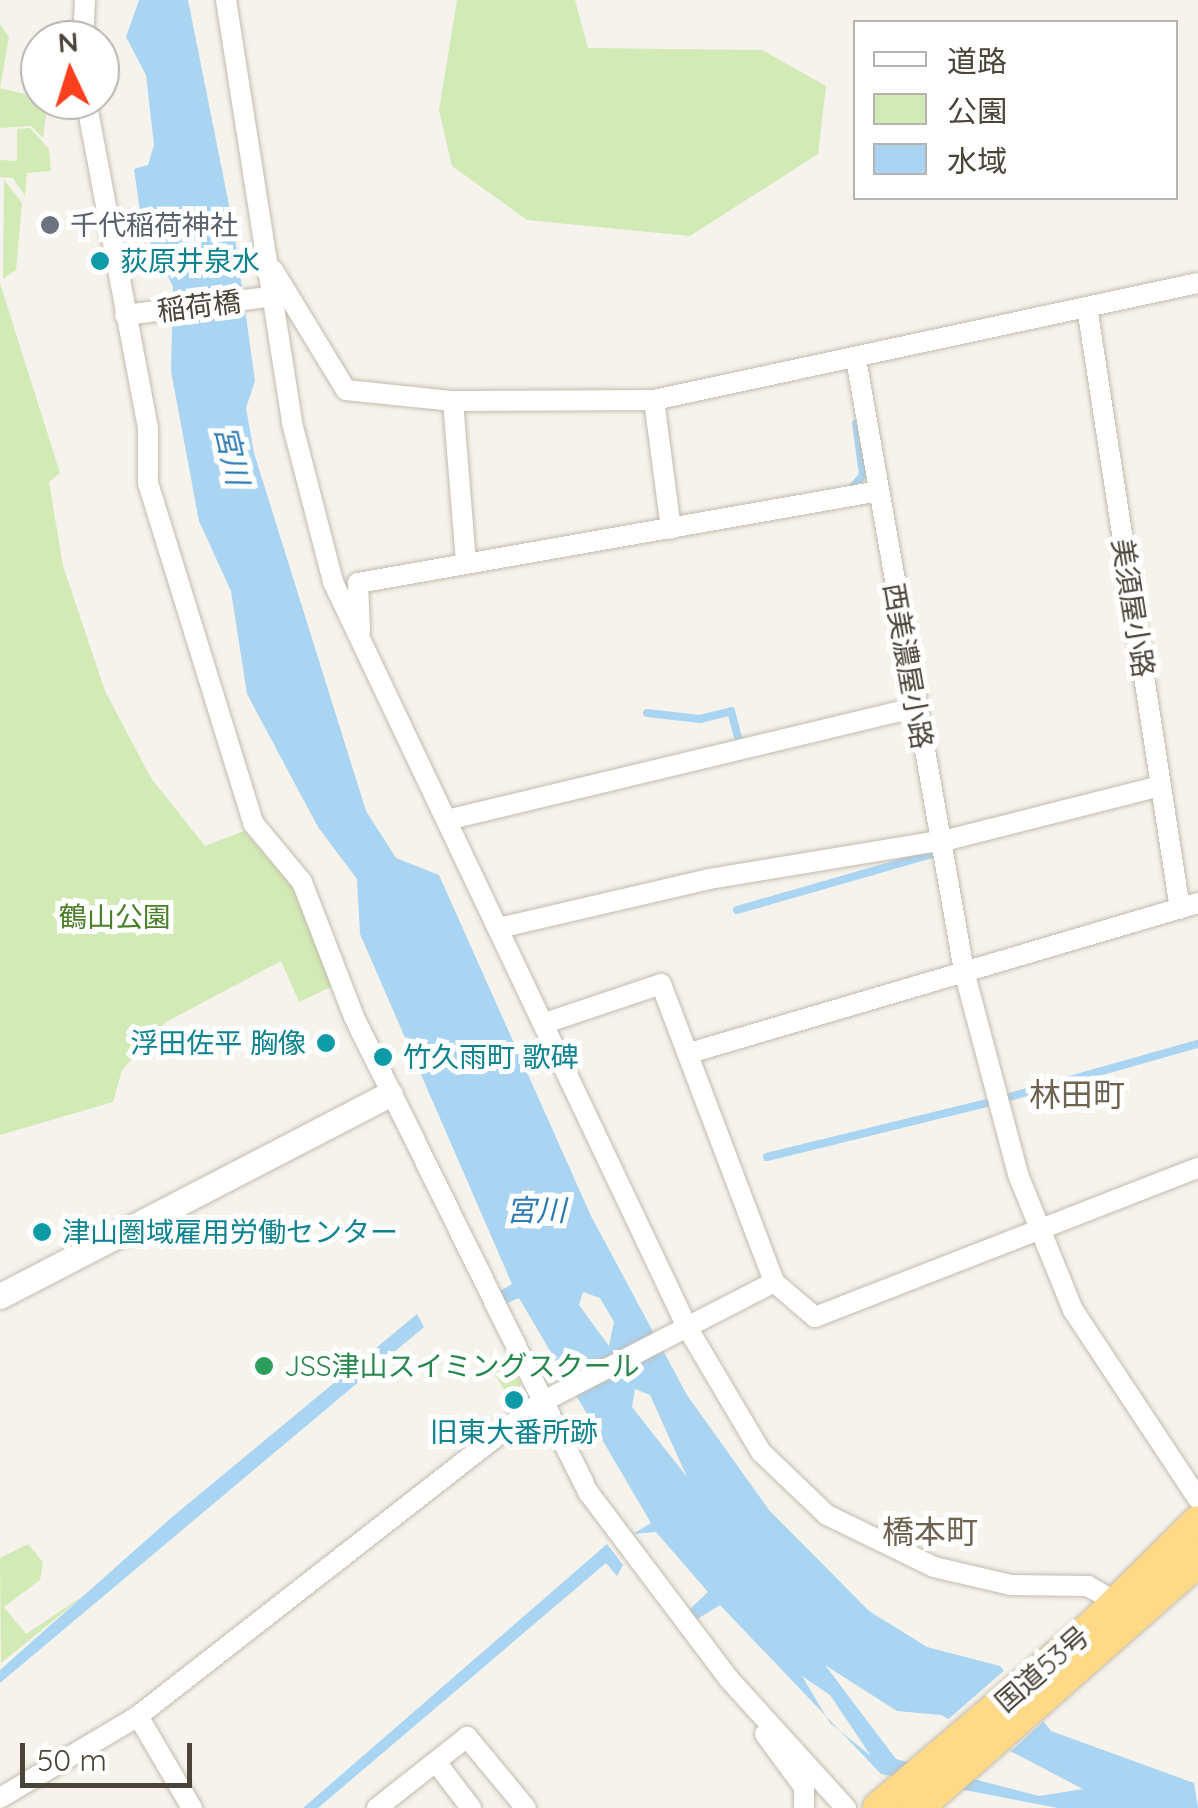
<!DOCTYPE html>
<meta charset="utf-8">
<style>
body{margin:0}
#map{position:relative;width:1198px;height:1808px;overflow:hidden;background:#f6f3ec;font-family:Quicksand,"Noto Sans JP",sans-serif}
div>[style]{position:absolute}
.green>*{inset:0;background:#d2eab5}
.water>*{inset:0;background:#a9d4f2}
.pier>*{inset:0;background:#f6f3ec}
.stream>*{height:8px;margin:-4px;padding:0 4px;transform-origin:4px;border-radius:4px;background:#a9d4f2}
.roads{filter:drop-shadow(0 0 2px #c2bbae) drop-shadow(0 0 2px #c2bbae)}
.minor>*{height:20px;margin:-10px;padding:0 10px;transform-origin:10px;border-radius:10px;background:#fff}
.tertiary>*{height:25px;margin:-12.5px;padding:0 12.5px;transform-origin:12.5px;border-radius:12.5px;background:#fff}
.trunk>*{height:32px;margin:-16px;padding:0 16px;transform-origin:16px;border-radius:16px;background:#ffd985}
.dots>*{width:28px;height:28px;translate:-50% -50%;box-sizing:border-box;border:5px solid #fff;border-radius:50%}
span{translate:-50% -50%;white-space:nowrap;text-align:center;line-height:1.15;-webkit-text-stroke:10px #fff;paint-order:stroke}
.worship-label{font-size:28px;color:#5b616d}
.left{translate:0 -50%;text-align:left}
.culture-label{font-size:28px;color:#0d838f}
.right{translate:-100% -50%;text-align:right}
.street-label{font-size:28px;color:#4b4439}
.park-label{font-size:28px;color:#4a7f2a}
.leisure-label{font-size:28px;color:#27864d}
.water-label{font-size:30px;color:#2e7ab2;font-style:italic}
.quarter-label{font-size:32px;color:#6e6250}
.legend{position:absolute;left:853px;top:20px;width:325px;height:180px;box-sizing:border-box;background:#fff;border:2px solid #b7b4b0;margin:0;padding:12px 18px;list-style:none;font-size:30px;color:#4b4439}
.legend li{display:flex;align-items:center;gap:20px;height:50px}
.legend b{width:50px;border:2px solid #b7b4b0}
.north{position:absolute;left:20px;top:20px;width:100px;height:100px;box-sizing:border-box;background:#fff;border:2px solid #b7b4b0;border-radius:50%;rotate:356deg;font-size:28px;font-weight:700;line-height:40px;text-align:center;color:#4b4439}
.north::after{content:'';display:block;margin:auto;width:35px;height:45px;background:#fc3f1d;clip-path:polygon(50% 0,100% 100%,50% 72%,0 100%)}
.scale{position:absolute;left:20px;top:1743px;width:172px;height:45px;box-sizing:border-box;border:5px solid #4b4439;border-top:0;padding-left:12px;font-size:30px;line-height:35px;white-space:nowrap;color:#4b4439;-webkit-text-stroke:8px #fff;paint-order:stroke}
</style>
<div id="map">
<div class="green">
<i style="clip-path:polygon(457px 0,575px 0,588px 48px,762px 50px,826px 86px,818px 154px,690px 236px,527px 220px,452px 166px,439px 110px)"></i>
<i style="clip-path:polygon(0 24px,9px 37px,0 88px,48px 100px,43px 138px,31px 126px,0 128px)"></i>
<i style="clip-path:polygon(30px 128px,49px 149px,51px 171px,27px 173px,25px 196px,13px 178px,0 177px,0 160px,17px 161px,17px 129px)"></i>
<i style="clip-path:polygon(4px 180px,22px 203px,16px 270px,3px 279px)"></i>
<i style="clip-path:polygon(0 283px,60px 473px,49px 482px,63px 566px,105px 691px,151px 778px,205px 846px,244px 831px,293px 887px,333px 986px,299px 1002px,281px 961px,166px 1022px,122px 1070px,113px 1102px,0 1135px)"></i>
<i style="clip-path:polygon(506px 1358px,521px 1384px,512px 1402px,490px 1367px)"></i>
<i style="clip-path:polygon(28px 1544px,43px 1562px,40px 1580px,4px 1607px,26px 1634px,86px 1594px,1px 1663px,0 1558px)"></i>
</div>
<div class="water">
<i style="clip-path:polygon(evenodd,139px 0,188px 0,234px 230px,255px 381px,246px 408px,254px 453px,366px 811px,396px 858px,439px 875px,591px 1216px,687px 1395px,769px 1510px,869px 1611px,927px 1647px,1000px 1666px,1051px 1731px,1194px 1783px,1198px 1808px,1058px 1808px,881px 1774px,720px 1605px,696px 1620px,689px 1610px,708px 1592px,656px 1532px,633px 1534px,651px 1523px,519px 1298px,505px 1304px,500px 1291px,512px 1284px,360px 934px,357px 879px,318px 827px,247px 694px,231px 591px,199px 521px,171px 371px,173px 286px,142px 226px,134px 169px,148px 165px,154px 145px,146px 75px,126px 37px,139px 0,583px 1292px,600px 1298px,614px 1322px,609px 1346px,579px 1305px,583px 1292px,139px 0,635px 1389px,650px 1395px,687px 1477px,632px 1407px,635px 1389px,139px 0,825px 1665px,897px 1711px,941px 1715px,1083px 1789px,1039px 1796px,896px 1759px,825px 1665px,139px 0,802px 1676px,830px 1695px,871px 1756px,830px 1723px,802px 1676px)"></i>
<i style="clip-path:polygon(417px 1314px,424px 1327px,0 1683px,0 1670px,171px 1518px)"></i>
<i style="clip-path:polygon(607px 1544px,623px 1565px,617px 1576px,606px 1563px,318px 1808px,303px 1808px)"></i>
</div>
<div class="pier">
<i style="clip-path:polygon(1007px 1668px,1047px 1718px,1010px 1752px,945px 1722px)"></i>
</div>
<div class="stream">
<i style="left:852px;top:488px;width:17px;rotate:-50deg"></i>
<i style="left:863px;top:475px;width:52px;rotate:-97.7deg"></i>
<i style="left:647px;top:713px;width:53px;rotate:6.5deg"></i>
<i style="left:700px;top:719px;width:32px;rotate:-14deg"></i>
<i style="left:731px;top:711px;width:31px;rotate:75deg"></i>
<i style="left:737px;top:910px;width:207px;rotate:-16deg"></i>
<i style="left:1009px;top:1097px;width:196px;rotate:-15.7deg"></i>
<i style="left:767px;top:1157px;width:231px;rotate:-13.8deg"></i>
</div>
<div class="roads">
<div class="minor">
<i style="left:226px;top:0;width:428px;rotate:81.1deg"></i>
<i style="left:292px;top:423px;width:164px;rotate:75.5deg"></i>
<i style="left:333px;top:582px;width:825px;rotate:64.58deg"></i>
<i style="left:687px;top:1327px;width:145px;rotate:59.4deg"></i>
<i style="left:761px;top:1452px;width:91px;rotate:43.7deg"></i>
<i style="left:827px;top:1515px;width:119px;rotate:25.9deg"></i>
<i style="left:934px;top:1567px;width:79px;rotate:13.2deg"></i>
<i style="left:1011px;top:1585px;width:77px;rotate:0.7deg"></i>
<i style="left:1088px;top:1586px;width:44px;rotate:30.1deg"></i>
<i style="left:83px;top:40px;width:40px;rotate:-87.1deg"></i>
<i style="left:86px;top:100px;width:335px;rotate:79.3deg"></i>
<i style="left:148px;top:429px;width:54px;rotate:90deg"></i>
<i style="left:148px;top:483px;width:356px;rotate:72.8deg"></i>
<i style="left:253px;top:823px;width:77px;rotate:50.3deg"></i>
<i style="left:302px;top:882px;width:145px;rotate:68.9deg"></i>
<i style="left:354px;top:1017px;width:530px;rotate:63.77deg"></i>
<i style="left:588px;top:1492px;width:233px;rotate:53deg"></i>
<i style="left:728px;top:1678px;width:176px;rotate:47.8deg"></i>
<i style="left:273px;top:270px;width:140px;rotate:58.7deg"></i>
<i style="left:346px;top:390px;width:108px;rotate:5.9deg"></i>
<i style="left:453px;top:401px;width:201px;rotate:-0.3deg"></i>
<i style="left:654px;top:400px;width:556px;rotate:-12.14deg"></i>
<i style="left:1087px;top:307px;width:609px;rotate:81.22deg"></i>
<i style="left:125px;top:315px;width:151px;rotate:-7.2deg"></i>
<i style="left:856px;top:359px;width:621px;rotate:79.99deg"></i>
<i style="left:964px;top:971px;width:213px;rotate:75.1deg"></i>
<i style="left:1019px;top:1177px;width:144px;rotate:67.9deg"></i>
<i style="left:1073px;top:1310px;width:227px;rotate:56.5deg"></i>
<i style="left:654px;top:400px;width:130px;rotate:82.5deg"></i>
<i style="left:453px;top:401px;width:162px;rotate:85.4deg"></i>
<i style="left:360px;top:631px;width:48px;rotate:-92.4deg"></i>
<i style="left:358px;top:583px;width:529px;rotate:-10.01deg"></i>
<i style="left:447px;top:820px;width:481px;rotate:-13.5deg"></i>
<i style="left:499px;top:928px;width:216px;rotate:-13.1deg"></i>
<i style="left:709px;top:879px;width:245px;rotate:-9.4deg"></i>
<i style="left:951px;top:839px;width:216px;rotate:-14.2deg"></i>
<i style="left:545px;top:1023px;width:122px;rotate:-18.6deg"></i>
<i style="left:661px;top:984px;width:319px;rotate:69.2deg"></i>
<i style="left:774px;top:1282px;width:54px;rotate:40.5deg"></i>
<i style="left:815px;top:1317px;width:411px;rotate:-21.3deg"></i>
<i style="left:693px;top:1052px;width:527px;rotate:-16.44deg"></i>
<i style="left:138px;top:1716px;width:107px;rotate:59.6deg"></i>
<i style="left:765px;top:1734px;width:66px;rotate:53.7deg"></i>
<i style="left:804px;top:1787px;width:21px;rotate:90deg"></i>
<i style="left:436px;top:1762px;width:58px;rotate:52.7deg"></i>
<i style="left:0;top:1798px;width:161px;rotate:-30.7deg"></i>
<i style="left:138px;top:1716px;width:507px;rotate:-37.95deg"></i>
<i style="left:538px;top:1404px;width:266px;rotate:-27.3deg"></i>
<i style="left:377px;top:1808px;width:115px;rotate:-38.3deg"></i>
<i style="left:467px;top:1737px;width:92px;rotate:50.3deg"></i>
</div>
<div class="tertiary">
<i style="left:0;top:1296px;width:439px;rotate:-27.4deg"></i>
</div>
<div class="trunk">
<i style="left:879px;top:1808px;width:282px;rotate:-40.4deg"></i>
<i style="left:1094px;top:1625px;width:146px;rotate:-44.7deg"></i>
<i style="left:917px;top:1808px;width:375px;rotate:-41.4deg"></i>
</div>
</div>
<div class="dots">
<i style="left:50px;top:225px;background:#6b7280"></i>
<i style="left:100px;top:261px;background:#0f9aa8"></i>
<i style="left:326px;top:1043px;background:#0f9aa8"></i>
<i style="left:383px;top:1057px;background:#0f9aa8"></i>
<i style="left:42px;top:1232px;background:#0f9aa8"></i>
<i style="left:264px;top:1366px;background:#2e9e5b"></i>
<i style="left:514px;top:1400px;background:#0f9aa8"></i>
</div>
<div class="worship-label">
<span class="left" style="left:70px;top:225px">千代稲荷神社</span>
</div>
<div class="culture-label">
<span class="left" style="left:120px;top:261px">荻原井泉水</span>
<span class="right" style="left:306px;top:1043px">浮田佐平 胸像</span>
<span class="left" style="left:403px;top:1057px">竹久雨町 歌碑</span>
<span class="left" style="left:62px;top:1232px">津山圏域雇用労働センター</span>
<span style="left:514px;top:1432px">旧東大番所跡</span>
</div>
<div class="street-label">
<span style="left:199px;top:306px;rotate:-7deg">稲荷橋</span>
<span style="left:1133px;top:608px;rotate:81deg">美須屋小路</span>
<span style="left:908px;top:666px;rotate:80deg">西美濃屋小路</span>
<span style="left:1042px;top:1669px;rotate:-41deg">国道53号</span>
</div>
<div class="park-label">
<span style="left:115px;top:917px">鶴山公園</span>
</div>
<div class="leisure-label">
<span class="left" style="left:284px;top:1366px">JSS津山スイミングスクール</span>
</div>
<div class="water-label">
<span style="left:232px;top:455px;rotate:77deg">宮川</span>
<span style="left:536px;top:1210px">宮川</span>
</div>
<div class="quarter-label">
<span style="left:1077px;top:1094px">林田町</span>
<span style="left:930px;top:1531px">橋本町</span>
</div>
<ul class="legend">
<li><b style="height:12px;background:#fff"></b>道路</li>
<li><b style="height:28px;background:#d2eab5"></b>公園</li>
<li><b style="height:28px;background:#a9d4f2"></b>水域</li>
</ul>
<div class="north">N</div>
<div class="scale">50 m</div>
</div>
